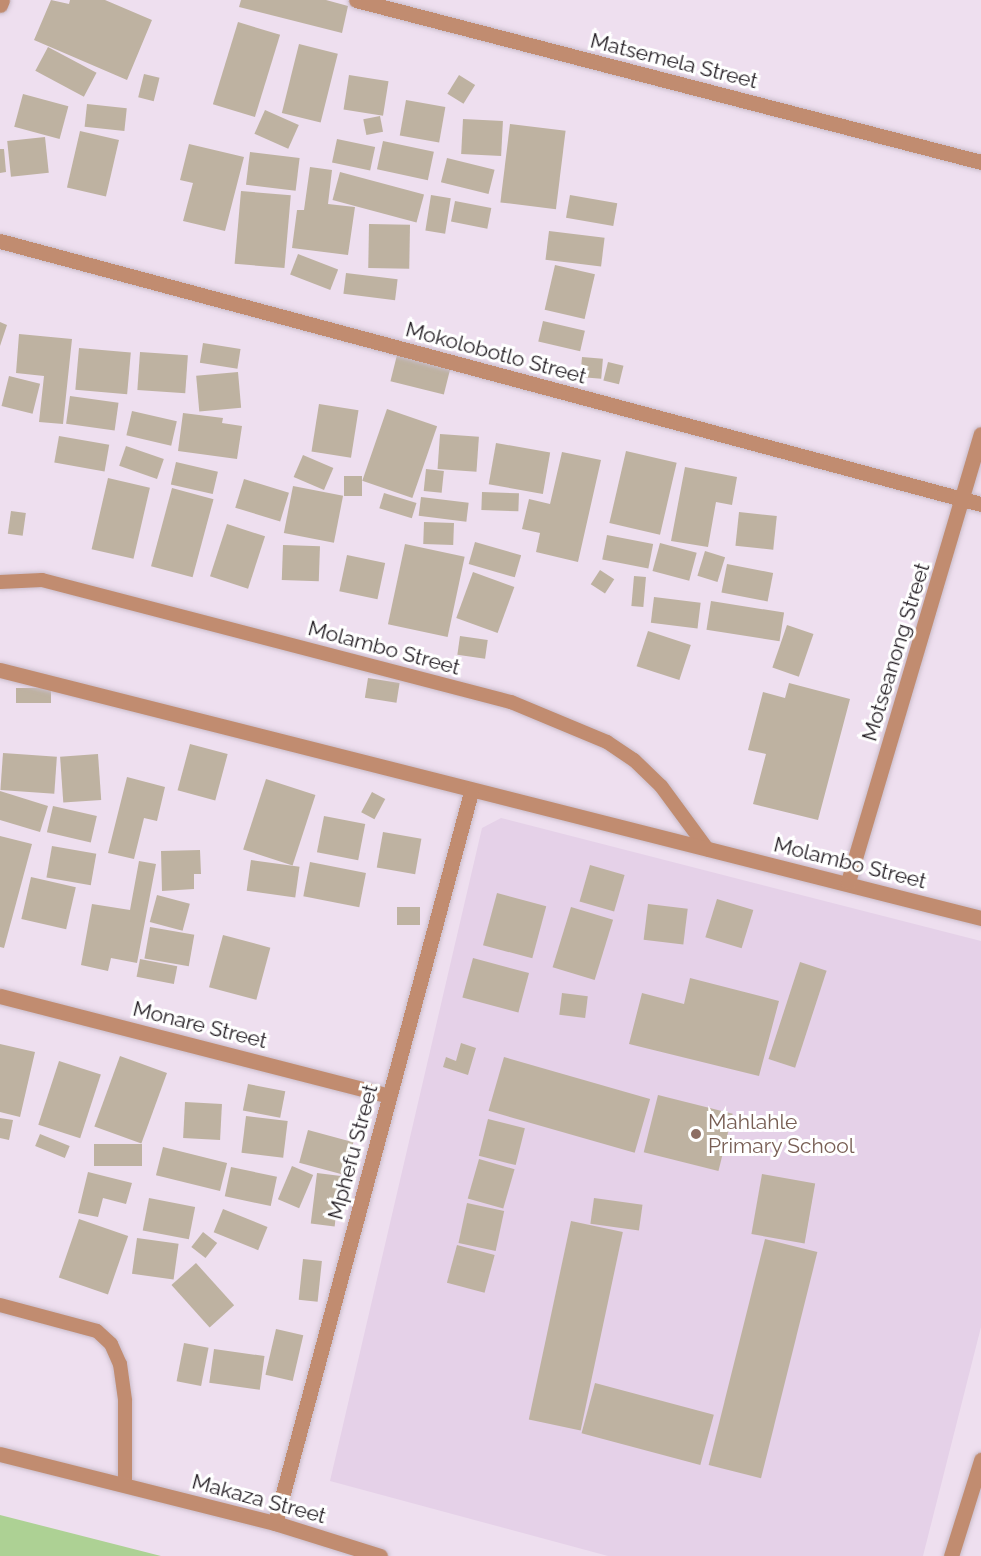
<!DOCTYPE html>
<style>
body{margin:0}
#map{position:relative;width:981px;height:1556px;overflow:hidden;background:#eedfef;font-family:Raleway,sans-serif}
div>[style]{position:absolute}
.built>*{inset:0;background:#e5d1e8}
.green>*{inset:0;background:#add194}
.building>*{inset:0;background:#beb2a1;transform-origin:0 0}
.roads{filter:drop-shadow(0 0 2px #c9bcca) drop-shadow(0 0 2px #c9bcca)}
.service>*{height:14px;margin:-7px;padding:0 7px;transform-origin:7px;border-radius:7px;background:#c18c70}
.minor>*{height:15px;margin:-7.5px;padding:0 7.5px;transform-origin:7.5px;border-radius:7.5px;background:#c18c70}
.tertiary>*{height:15px;margin:-7.5px;padding:0 7.5px;transform-origin:7.5px;border-radius:7.5px;background:#c18c70}
.dots>*{width:16px;height:16px;translate:-50% -50%;box-sizing:border-box;border:3px solid #fff;border-radius:50%}
span{translate:-50% -50%;white-space:nowrap;text-align:center;line-height:1.15;-webkit-text-stroke:6px #fff;paint-order:stroke}
.street-label{font-size:21px;color:#221c22}
.education-label{font-size:21px;color:#785e54}
.left{translate:0 -50%;text-align:left}
</style>
<div id="map">
<div class="built">
<i style="clip-path:polygon(501px 818px,981px 941px,981px 1327px,923px 1556px,608px 1556px,330px 1481px,482px 828px)"></i>
</div>
<div class="green">
<i style="clip-path:polygon(0 1515px,161px 1556px,0 1556px)"></i>
</div>
<div class="building">
<i style="clip-path:polygon(51px 0,69px 4px,70px 0,105px 0,152px 20px,127px 80px,34px 40px)"></i>
<i style="clip-path:polygon(241px 0,326px 0,348px 6px,342px 33px,239px 7px)"></i>
<i style="left:238px;top:22px;width:44px;height:86px;rotate:17deg"></i>
<i style="left:299px;top:44px;width:40px;height:71px;rotate:14deg"></i>
<i style="left:48px;top:47px;width:55px;height:27px;rotate:28deg"></i>
<i style="left:144px;top:74px;width:16px;height:24px;rotate:14deg"></i>
<i style="left:349px;top:75px;width:40px;height:35px;rotate:9deg"></i>
<i style="left:459px;top:75px;width:19px;height:22px;rotate:32deg"></i>
<i style="left:23px;top:94px;width:47px;height:34px;rotate:15deg"></i>
<i style="left:406px;top:100px;width:40px;height:36px;rotate:10deg"></i>
<i style="left:87px;top:104px;width:40px;height:23px;rotate:6deg"></i>
<i style="left:265px;top:110px;width:37px;height:26px;rotate:24deg"></i>
<i style="left:380px;top:116px;width:16px;height:17px;rotate:79deg"></i>
<i style="left:463px;top:119px;width:40px;height:35px;rotate:3deg"></i>
<i style="left:510px;top:124px;width:56px;height:79px;rotate:7deg"></i>
<i style="left:80px;top:131px;width:40px;height:58px;rotate:13deg"></i>
<i style="left:45px;top:137px;width:36px;height:38px;rotate:84deg"></i>
<i style="left:337px;top:139px;width:39px;height:24px;rotate:12deg"></i>
<i style="left:383px;top:141px;width:52px;height:29px;rotate:12deg"></i>
<i style="clip-path:polygon(189px 144px,244px 157px,225px 231px,183px 221px,193px 183px,180px 180px)"></i>
<i style="clip-path:polygon(0 149px,4px 149px,6px 172px,0 173px)"></i>
<i style="left:250px;top:152px;width:50px;height:33px;rotate:7deg"></i>
<i style="left:447px;top:158px;width:49px;height:25px;rotate:14deg"></i>
<i style="clip-path:polygon(310px 167px,332px 170px,328px 204px,355px 207px,348px 255px,292px 248px,297px 210px,304px 210px)"></i>
<i style="left:340px;top:172px;width:87px;height:29px;rotate:15deg"></i>
<i style="left:241px;top:191px;width:50px;height:73px;rotate:5deg"></i>
<i style="left:431px;top:195px;width:20px;height:36px;rotate:9deg"></i>
<i style="left:570px;top:195px;width:48px;height:23px;rotate:10deg"></i>
<i style="left:455px;top:201px;width:37px;height:21px;rotate:11deg"></i>
<i style="left:369px;top:224px;width:41px;height:44px;rotate:1deg"></i>
<i style="left:549px;top:231px;width:56px;height:29px;rotate:7deg"></i>
<i style="left:298px;top:254px;width:43px;height:22px;rotate:21deg"></i>
<i style="left:555px;top:265px;width:41px;height:46px;rotate:13deg"></i>
<i style="left:346px;top:273px;width:52px;height:21px;rotate:7deg"></i>
<i style="left:543px;top:321px;width:43px;height:21px;rotate:13deg"></i>
<i style="clip-path:polygon(0 322px,7px 325px,0 346px)"></i>
<i style="clip-path:polygon(19px 334px,72px 339px,63px 424px,39px 422px,44px 376px,16px 373px)"></i>
<i style="left:203px;top:343px;width:38px;height:20px;rotate:9deg"></i>
<i style="left:79px;top:348px;width:52px;height:42px;rotate:5deg"></i>
<i style="left:140px;top:352px;width:48px;height:38px;rotate:4deg"></i>
<i style="left:397px;top:355px;width:55px;height:27px;rotate:14deg"></i>
<i style="left:582px;top:357px;width:21px;height:20px;rotate:5deg"></i>
<i style="left:608px;top:362px;width:16px;height:19px;rotate:14deg"></i>
<i style="left:238px;top:372px;width:36px;height:42px;rotate:85deg"></i>
<i style="left:9px;top:376px;width:32px;height:31px;rotate:14deg"></i>
<i style="left:70px;top:396px;width:49px;height:28px;rotate:8deg"></i>
<i style="left:319px;top:404px;width:40px;height:48px;rotate:9deg"></i>
<i style="left:387px;top:409px;width:53px;height:76px;rotate:19deg"></i>
<i style="left:132px;top:411px;width:46px;height:25px;rotate:13deg"></i>
<i style="clip-path:polygon(183px 413px,223px 418px,222px 423px,242px 426px,237px 459px,178px 451px)"></i>
<i style="left:440px;top:434px;width:39px;height:35px;rotate:4deg"></i>
<i style="left:59px;top:436px;width:51px;height:27px;rotate:10deg"></i>
<i style="left:496px;top:443px;width:55px;height:42px;rotate:10deg"></i>
<i style="left:126px;top:446px;width:40px;height:21px;rotate:19deg"></i>
<i style="left:626px;top:451px;width:52px;height:74px;rotate:13deg"></i>
<i style="clip-path:polygon(562px 452px,601px 460px,578px 562px,536px 552px,540px 533px,522px 529px,529px 499px,550px 504px)"></i>
<i style="left:303px;top:455px;width:33px;height:24px;rotate:23deg"></i>
<i style="left:176px;top:462px;width:43px;height:23px;rotate:13deg"></i>
<i style="clip-path:polygon(685px 467px,737px 477px,732px 505px,716px 502px,708px 547px,671px 541px)"></i>
<i style="left:426px;top:469px;width:18px;height:22px;rotate:6deg"></i>
<i style="left:344px;top:476px;width:18px;height:20px"></i>
<i style="left:108px;top:478px;width:43px;height:73px;rotate:13deg"></i>
<i style="left:244px;top:479px;width:47px;height:30px;rotate:17deg"></i>
<i style="left:293px;top:486px;width:51px;height:48px;rotate:11deg"></i>
<i style="left:172px;top:488px;width:43px;height:81px;rotate:15deg"></i>
<i style="left:482px;top:492px;width:37px;height:18px;rotate:2deg"></i>
<i style="left:384px;top:493px;width:34px;height:16px;rotate:17deg"></i>
<i style="left:421px;top:497px;width:48px;height:19px;rotate:7deg"></i>
<i style="left:11px;top:511px;width:15px;height:23px;rotate:8deg"></i>
<i style="left:739px;top:512px;width:38px;height:34px;rotate:6deg"></i>
<i style="left:424px;top:522px;width:30px;height:22px;rotate:2deg"></i>
<i style="left:227px;top:524px;width:40px;height:55px;rotate:18deg"></i>
<i style="left:607px;top:535px;width:47px;height:25px;rotate:11deg"></i>
<i style="left:475px;top:542px;width:48px;height:23px;rotate:16deg"></i>
<i style="left:660px;top:543px;width:38px;height:29px;rotate:15deg"></i>
<i style="left:405px;top:544px;width:61px;height:82px;rotate:12deg"></i>
<i style="left:283px;top:545px;width:37px;height:35px;rotate:2deg"></i>
<i style="left:705px;top:551px;width:21px;height:26px;rotate:17deg"></i>
<i style="left:347px;top:555px;width:39px;height:37px;rotate:12deg"></i>
<i style="left:727px;top:564px;width:47px;height:29px;rotate:11deg"></i>
<i style="left:600px;top:570px;width:17px;height:17px;rotate:33deg"></i>
<i style="left:473px;top:572px;width:44px;height:49px;rotate:20deg"></i>
<i style="left:634px;top:576px;width:12px;height:30px;rotate:5deg"></i>
<i style="left:654px;top:597px;width:47px;height:26px;rotate:7deg"></i>
<i style="left:711px;top:601px;width:74px;height:29px;rotate:9deg"></i>
<i style="left:787px;top:625px;width:28px;height:45px;rotate:19deg"></i>
<i style="left:648px;top:631px;width:45px;height:37px;rotate:18deg"></i>
<i style="left:460px;top:636px;width:28px;height:19px;rotate:8deg"></i>
<i style="left:368px;top:678px;width:32px;height:20px;rotate:9deg"></i>
<i style="clip-path:polygon(789px 683px,850px 699px,818px 820px,753px 804px,766px 754px,748px 750px,763px 692px,785px 698px)"></i>
<i style="left:51px;top:688px;width:15px;height:35px;rotate:90deg"></i>
<i style="left:190px;top:744px;width:39px;height:48px;rotate:15deg"></i>
<i style="left:3px;top:753px;width:54px;height:37px;rotate:4deg"></i>
<i style="left:98px;top:754px;width:46px;height:38px;rotate:86deg"></i>
<i style="clip-path:polygon(127px 777px,165px 787px,157px 821px,144px 818px,134px 859px,108px 853px)"></i>
<i style="left:266px;top:779px;width:52px;height:74px;rotate:18deg"></i>
<i style="clip-path:polygon(0 791px,48px 806px,40px 832px,0 820px)"></i>
<i style="left:372px;top:792px;width:15px;height:23px;rotate:28deg"></i>
<i style="left:53px;top:806px;width:45px;height:27px;rotate:13deg"></i>
<i style="left:324px;top:816px;width:42px;height:37px;rotate:11deg"></i>
<i style="left:383px;top:832px;width:39px;height:36px;rotate:10deg"></i>
<i style="clip-path:polygon(0 836px,32px 844px,4px 948px,0 947px)"></i>
<i style="left:52px;top:846px;width:45px;height:32px;rotate:10deg"></i>
<i style="clip-path:polygon(200px 850px,201px 874px,194px 874px,194px 889px,162px 891px,161px 851px)"></i>
<i style="left:251px;top:860px;width:49px;height:31px;rotate:8deg"></i>
<i style="clip-path:polygon(139px 861px,156px 864px,137px 963px,111px 958px,108px 971px,81px 965px,92px 904px,130px 910px)"></i>
<i style="left:310px;top:862px;width:57px;height:35px;rotate:11deg"></i>
<i style="left:590px;top:865px;width:36px;height:38px;rotate:16deg"></i>
<i style="left:31px;top:877px;width:46px;height:43px;rotate:13deg"></i>
<i style="left:497px;top:893px;width:51px;height:54px;rotate:15deg"></i>
<i style="left:157px;top:895px;width:34px;height:28px;rotate:15deg"></i>
<i style="left:717px;top:899px;width:38px;height:40px;rotate:17deg"></i>
<i style="left:648px;top:904px;width:40px;height:36px;rotate:7deg"></i>
<i style="left:420px;top:907px;width:18px;height:23px;rotate:90deg"></i>
<i style="left:571px;top:907px;width:44px;height:63px;rotate:17deg"></i>
<i style="left:150px;top:927px;width:45px;height:32px;rotate:10deg"></i>
<i style="left:223px;top:935px;width:49px;height:54px;rotate:15deg"></i>
<i style="left:473px;top:958px;width:58px;height:41px;rotate:15deg"></i>
<i style="left:140px;top:959px;width:38px;height:18px;rotate:11deg"></i>
<i style="left:800px;top:962px;width:28px;height:102px;rotate:18deg"></i>
<i style="clip-path:polygon(690px 978px,779px 1001px,759px 1076px,629px 1044px,642px 993px,684px 1004px)"></i>
<i style="left:562px;top:993px;width:26px;height:22px;rotate:7deg"></i>
<i style="clip-path:polygon(461px 1043px,476px 1048px,468px 1075px,443px 1067px,446px 1057px,456px 1061px)"></i>
<i style="clip-path:polygon(0 1044px,35px 1052px,20px 1117px,0 1112px)"></i>
<i style="left:120px;top:1056px;width:50px;height:75px;rotate:20deg"></i>
<i style="left:504px;top:1057px;width:152px;height:56px;rotate:16deg"></i>
<i style="left:59px;top:1061px;width:44px;height:67px;rotate:18deg"></i>
<i style="left:248px;top:1084px;width:38px;height:27px;rotate:11deg"></i>
<i style="left:658px;top:1095px;width:77px;height:59px;rotate:14deg"></i>
<i style="left:185px;top:1102px;width:37px;height:36px;rotate:3deg"></i>
<i style="left:246px;top:1116px;width:42px;height:37px;rotate:7deg"></i>
<i style="clip-path:polygon(0 1118px,13px 1120px,9px 1140px,0 1138px)"></i>
<i style="left:488px;top:1119px;width:38px;height:38px;rotate:14deg"></i>
<i style="left:308px;top:1130px;width:47px;height:34px;rotate:15deg"></i>
<i style="left:40px;top:1134px;width:32px;height:13px;rotate:22deg"></i>
<i style="left:94px;top:1144px;width:48px;height:22px"></i>
<i style="left:163px;top:1147px;width:66px;height:29px;rotate:14deg"></i>
<i style="left:479px;top:1159px;width:37px;height:41px;rotate:16deg"></i>
<i style="left:292px;top:1166px;width:23px;height:36px;rotate:23deg"></i>
<i style="left:231px;top:1167px;width:47px;height:30px;rotate:12deg"></i>
<i style="clip-path:polygon(88px 1172px,132px 1183px,126px 1204px,103px 1198px,98px 1217px,78px 1213px)"></i>
<i style="left:317px;top:1173px;width:24px;height:51px;rotate:7deg"></i>
<i style="left:762px;top:1174px;width:54px;height:61px;rotate:10deg"></i>
<i style="left:149px;top:1198px;width:47px;height:33px;rotate:11deg"></i>
<i style="left:594px;top:1198px;width:49px;height:26px;rotate:8deg"></i>
<i style="left:467px;top:1203px;width:38px;height:41px;rotate:12deg"></i>
<i style="left:223px;top:1209px;width:48px;height:25px;rotate:22deg"></i>
<i style="left:79px;top:1219px;width:52px;height:62px;rotate:19deg"></i>
<i style="left:571px;top:1221px;width:53px;height:203px;rotate:12deg"></i>
<i style="left:203px;top:1232px;width:18px;height:19px;rotate:38deg"></i>
<i style="left:137px;top:1238px;width:42px;height:36px;rotate:8deg"></i>
<i style="left:765px;top:1239px;width:54px;height:233px;rotate:14deg"></i>
<i style="left:457px;top:1245px;width:39px;height:39px;rotate:15deg"></i>
<i style="left:303px;top:1259px;width:19px;height:41px;rotate:6deg"></i>
<i style="left:196px;top:1263px;width:57px;height:33px;rotate:48deg"></i>
<i style="left:276px;top:1329px;width:28px;height:47px;rotate:13deg"></i>
<i style="left:184px;top:1343px;width:25px;height:39px;rotate:11deg"></i>
<i style="left:214px;top:1349px;width:51px;height:34px;rotate:8deg"></i>
<i style="left:595px;top:1383px;width:123px;height:52px;rotate:15deg"></i>
</div>
<div class="roads">
<div class="service">
<i style="left:0;top:582px;width:42px;rotate:-2.7deg"></i>
<i style="left:42px;top:580px;width:485px;rotate:14.6deg"></i>
<i style="left:511px;top:702px;width:104px;rotate:22.6deg"></i>
<i style="left:607px;top:742px;width:32px;rotate:34deg"></i>
<i style="left:634px;top:760px;width:37px;rotate:44deg"></i>
<i style="left:661px;top:786px;width:79px;rotate:53.7deg"></i>
<i style="left:0;top:1305px;width:100px;rotate:15deg"></i>
<i style="left:97px;top:1331px;width:19px;rotate:43deg"></i>
<i style="left:111px;top:1344px;width:22px;rotate:66deg"></i>
<i style="left:120px;top:1364px;width:37px;rotate:82deg"></i>
<i style="left:125px;top:1401px;width:84px;rotate:90deg"></i>
</div>
<div class="minor">
<i style="left:356px;top:0;width:646px;rotate:14.53deg"></i>
<i style="left:0;top:5px;width:5px;rotate:-68deg"></i>
<i style="left:0;top:241px;width:1016px;rotate:15.01deg"></i>
<i style="left:0;top:670px;width:1012px;rotate:14.19deg"></i>
<i style="left:848px;top:882px;width:467px;rotate:-73.5deg"></i>
<i style="left:0;top:996px;width:402px;rotate:14.4deg"></i>
<i style="left:275px;top:1523px;width:757px;rotate:-74.99deg"></i>
<i style="left:951px;top:1556px;width:101px;rotate:-72.6deg"></i>
</div>
<div class="tertiary">
<i style="left:0;top:1454px;width:284px;rotate:14.1deg"></i>
<i style="left:275px;top:1523px;width:110px;rotate:17.4deg"></i>
</div>
</div>
<div class="dots">
<i style="left:696px;top:1134px;background:#8d6e63"></i>
</div>
<div class="street-label">
<span style="left:674px;top:61px;rotate:14deg">Matsemela Street</span>
<span style="left:496px;top:353px;rotate:15deg">Mokolobotlo Street</span>
<span style="left:384px;top:648px;rotate:15deg">Molambo Street</span>
<span style="left:896px;top:652px;rotate:-73deg">Motseanong Street</span>
<span style="left:850px;top:863px;rotate:14deg">Molambo Street</span>
<span style="left:200px;top:1025px;rotate:14deg">Monare Street</span>
<span style="left:353px;top:1152px;rotate:-75deg">Mphefu Street</span>
<span style="left:259px;top:1499px;rotate:15deg">Makaza Street</span>
</div>
<div class="education-label">
<span class="left" style="left:708px;top:1134px">Mahlahle<br>Primary School</span>
</div>
</div>
